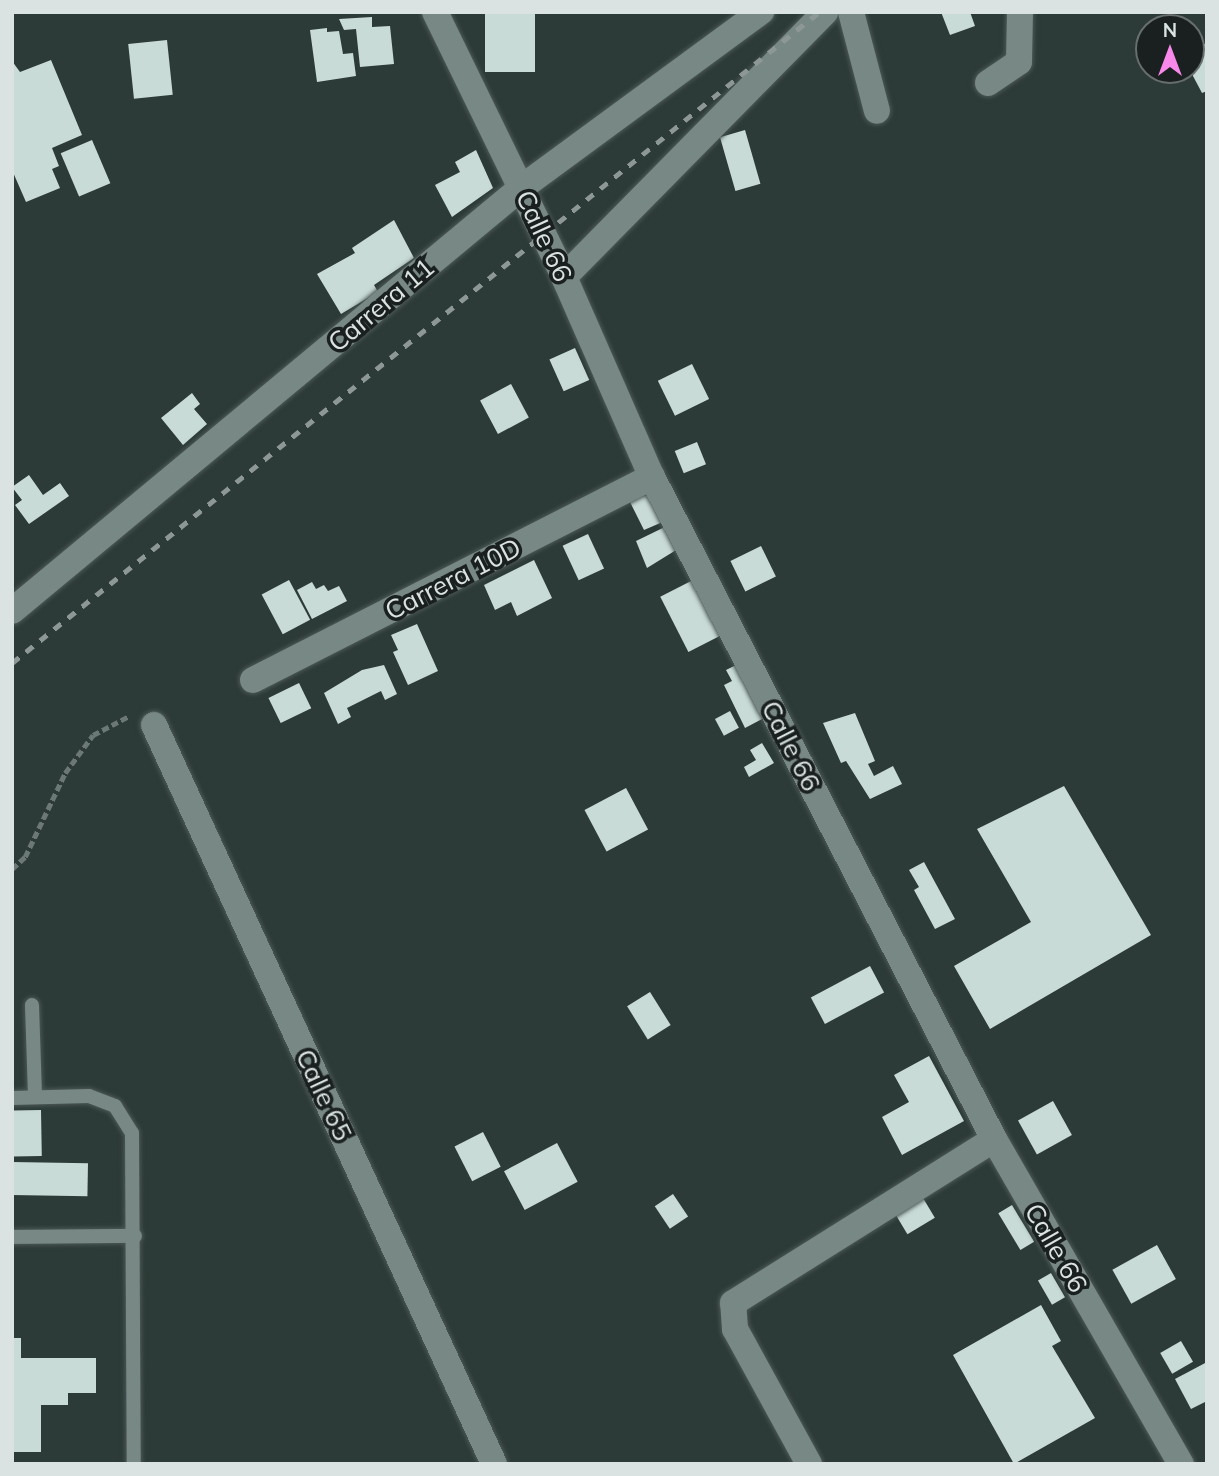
<!DOCTYPE html>
<style>
body{margin:0}
#map{position:relative;width:1219px;height:1476px;overflow:hidden;background:#2d3b38;font-family:Mulish,sans-serif}
div>[style]{position:absolute}
.building>*{inset:0;background:#c9dbd7;transform-origin:0 0}
.path>*{height:4.5px;margin-top:-2.25px;transform-origin:0;background:repeating-linear-gradient(90deg,#6c7875 0 7px,transparent 0 10.5px)}
.roads{filter:drop-shadow(0 0 2px #4b5856) drop-shadow(0 0 2px #4b5856)}
.lane>*{height:14px;margin:-7px;padding:0 7px;transform-origin:7px;border-radius:7px;background:#788885}
.street>*{height:26px;margin:-13px;padding:0 13px;transform-origin:13px;border-radius:13px;background:#788885}
.rail>*{height:5px;margin-top:-2.5px;transform-origin:0;background:repeating-linear-gradient(90deg,#8d9896 0 9px,transparent 0 18px)}
span{translate:-50% -50%;white-space:nowrap;text-align:center;line-height:1.15;-webkit-text-stroke:7px #1a201f;paint-order:stroke}
.street-label{font-size:26px;color:#dae3e1}
.frame{position:absolute;inset:0;border:14px solid #dae3e1;pointer-events:none}
.north{position:absolute;left:1135px;top:14px;width:70px;height:70px;box-sizing:border-box;background:#1a201f;border:2px solid #676e6d;border-radius:50%;rotate:0deg;font-size:19px;font-weight:700;line-height:28px;text-align:center;color:#dae3e1}
.north::after{content:'';display:block;margin:auto;width:24px;height:32px;background:#f888ea;clip-path:polygon(50% 0,100% 100%,50% 72%,0 100%)}
</style>
<div id="map">
<div class="building">
<i style="left:485px;top:12px;width:50px;height:60px"></i>
<i style="clip-path:polygon(941px 12px,970px 12px,975px 26px,950px 35px)"></i>
<i style="clip-path:polygon(372px 17px,372px 27px,390px 26px,394px 64px,360px 67px,356px 29px,344px 30px,339px 19px)"></i>
<i style="clip-path:polygon(327px 28px,327px 32px,339px 31px,343px 54px,353px 53px,356px 76px,317px 82px,310px 30px)"></i>
<i style="left:167px;top:40px;width:55px;height:39px;rotate:84deg"></i>
<i style="clip-path:polygon(1207px 43px,1207px 91px,1202px 93px,1193px 76px,1194px 48px)"></i>
<i style="clip-path:polygon(51px 60px,82px 135px,52px 148px,59px 166px,52px 169px,60px 188px,26px 202px,12px 170px,12px 61px,20px 72px)"></i>
<i style="left:745px;top:130px;width:56px;height:26px;rotate:74deg"></i>
<i style="left:92px;top:140px;width:47px;height:34px;rotate:67deg"></i>
<i style="clip-path:polygon(476px 150px,493px 188px,452px 217px,435px 185px,460px 172px,455px 162px)"></i>
<i style="clip-path:polygon(394px 220px,414px 258px,374px 285px,378px 292px,341px 314px,317px 274px,355px 253px,352px 248px)"></i>
<i style="left:575px;top:348px;width:35px;height:28px;rotate:66deg"></i>
<i style="left:692px;top:364px;width:39px;height:38px;rotate:64deg"></i>
<i style="left:511px;top:384px;width:38px;height:35px;rotate:62deg"></i>
<i style="clip-path:polygon(192px 393px,200px 404px,194px 409px,207px 424px,183px 445px,161px 418px)"></i>
<i style="left:697px;top:442px;width:24px;height:24px;rotate:68deg"></i>
<i style="clip-path:polygon(29px 475px,43px 495px,60px 483px,69px 496px,29px 524px,15px 505px,22px 500px,12px 487px)"></i>
<i style="clip-path:polygon(652px 486px,665px 521px,644px 530px,628px 498px)"></i>
<i style="clip-path:polygon(671px 524px,681px 547px,647px 568px,636px 541px)"></i>
<i style="left:588px;top:534px;width:38px;height:28px;rotate:65deg"></i>
<i style="left:761px;top:546px;width:34px;height:34px;rotate:64deg"></i>
<i style="clip-path:polygon(534px 560px,552px 598px,517px 616px,511px 602px,495px 610px,484px 585px)"></i>
<i style="left:695px;top:579px;width:62px;height:39px;rotate:63deg"></i>
<i style="left:289px;top:580px;width:45px;height:31px;rotate:62deg"></i>
<i style="clip-path:polygon(312px 582px,316px 589px,324px 585px,328px 591px,339px 586px,347px 601px,312px 619px,297px 590px)"></i>
<i style="clip-path:polygon(417px 624px,438px 671px,408px 685px,393px 652px,398px 650px,391px 635px)"></i>
<i style="clip-path:polygon(738px 664px,764px 718px,745px 728px,724px 685px,732px 681px,726px 670px)"></i>
<i style="clip-path:polygon(384px 665px,397px 694px,385px 700px,381px 691px,347px 708px,351px 717px,338px 724px,324px 693px,362px 670px)"></i>
<i style="left:299px;top:683px;width:28px;height:34px;rotate:64deg"></i>
<i style="left:730px;top:711px;width:19px;height:17px;rotate:62deg"></i>
<i style="clip-path:polygon(855px 713px,875px 761px,868px 764px,874px 776px,893px 766px,902px 784px,870px 799px,846px 761px,841px 763px,823px 723px)"></i>
<i style="clip-path:polygon(762px 743px,774px 763px,749px 777px,744px 767px,756px 760px,750px 750px)"></i>
<i style="clip-path:polygon(1064px 786px,1151px 935px,990px 1029px,954px 966px,1031px 922px,977px 829px)"></i>
<i style="left:626px;top:788px;width:47px;height:47px;rotate:62deg"></i>
<i style="clip-path:polygon(924px 862px,955px 919px,935px 929px,914px 890px,919px 887px,909px 870px)"></i>
<i style="left:870px;top:966px;width:30px;height:67px;rotate:62deg"></i>
<i style="left:650px;top:992px;width:39px;height:27px;rotate:58deg"></i>
<i style="clip-path:polygon(929px 1056px,964px 1121px,902px 1155px,882px 1117px,909px 1102px,894px 1075px)"></i>
<i style="left:1053px;top:1101px;width:39px;height:40px;rotate:61deg"></i>
<i style="left:41px;top:1110px;width:46px;height:29px;rotate:89deg"></i>
<i style="left:483px;top:1132px;width:39px;height:32px;rotate:63deg"></i>
<i style="left:557px;top:1143px;width:44px;height:60px;rotate:62deg"></i>
<i style="left:12px;top:1162px;width:76px;height:33px;rotate:1deg"></i>
<i style="left:673px;top:1194px;width:27px;height:22px;rotate:56deg"></i>
<i style="left:923px;top:1198px;width:23px;height:32px;rotate:59deg"></i>
<i style="left:1012px;top:1205px;width:43px;height:16px;rotate:59deg"></i>
<i style="left:1157px;top:1245px;width:39px;height:51px;rotate:61deg"></i>
<i style="left:1051px;top:1273px;width:28px;height:15px;rotate:60deg"></i>
<i style="clip-path:polygon(1041px 1305px,1061px 1341px,1052px 1346px,1095px 1418px,1014px 1464px,953px 1355px)"></i>
<i style="clip-path:polygon(12px 1338px,21px 1338px,21px 1358px,96px 1358px,96px 1393px,68px 1393px,68px 1405px,41px 1405px,41px 1452px,12px 1452px)"></i>
<i style="left:1181px;top:1341px;width:24px;height:24px;rotate:60deg"></i>
<i style="clip-path:polygon(1207px 1362px,1207px 1401px,1191px 1409px,1175px 1379px)"></i>
</div>
<div class="path">
<i style="left:12px;top:869px;width:18px;rotate:-43deg"></i>
<i style="left:25px;top:857px;width:93px;rotate:-64.5deg"></i>
<i style="left:65px;top:773px;width:47px;rotate:-53.6deg"></i>
<i style="left:93px;top:735px;width:41px;rotate:-27.8deg"></i>
</div>
<div class="roads">
<div class="lane">
<i style="left:32px;top:1005px;width:92px;rotate:88.1deg"></i>
<i style="left:12px;top:1098px;width:77px;rotate:-1.5deg"></i>
<i style="left:89px;top:1096px;width:28px;rotate:21deg"></i>
<i style="left:115px;top:1106px;width:32px;rotate:58deg"></i>
<i style="left:132px;top:1133px;width:331px;rotate:89.7deg"></i>
<i style="left:12px;top:1237px;width:123px;rotate:-0.5deg"></i>
</div>
<div class="street">
<i style="left:435px;top:12px;width:295px;rotate:64deg"></i>
<i style="left:564px;top:277px;width:219px;rotate:66.3deg"></i>
<i style="left:652px;top:477px;width:745px;rotate:62.68deg"></i>
<i style="left:994px;top:1139px;width:375px;rotate:60.1deg"></i>
<i style="left:851px;top:12px;width:102px;rotate:75.3deg"></i>
<i style="left:988px;top:83px;width:37px;rotate:-34deg"></i>
<i style="left:1019px;top:62px;width:50px;rotate:-88.9deg"></i>
<i style="left:564px;top:277px;width:372px;rotate:-45.4deg"></i>
<i style="left:12px;top:611px;width:662px;rotate:-39.73deg"></i>
<i style="left:521px;top:188px;width:298px;rotate:-36.3deg"></i>
<i style="left:253px;top:680px;width:448px;rotate:-27deg"></i>
<i style="left:154px;top:725px;width:813px;rotate:65.29deg"></i>
<i style="left:809px;top:1464px;width:154px;rotate:-118.7deg"></i>
<i style="left:735px;top:1329px;width:26px;rotate:-94deg"></i>
<i style="left:733px;top:1303px;width:308px;rotate:-32.1deg"></i>
</div>
</div>
<div class="rail">
<i style="left:12px;top:663px;width:1037px;rotate:-38.89deg"></i>
</div>
<div class="street-label">
<span style="left:544px;top:236px;rotate:65deg">Calle 66</span>
<span style="left:381px;top:305px;rotate:-40deg">Carrera 11</span>
<span style="left:453px;top:579px;rotate:-27deg">Carrera 10D</span>
<span style="left:791px;top:746px;rotate:63deg">Calle 66</span>
<span style="left:324px;top:1095px;rotate:65deg">Calle 65</span>
<span style="left:1056px;top:1248px;rotate:60deg">Calle 66</span>
</div>
<div class="frame"></div>
<div class="north">N</div>
</div>
